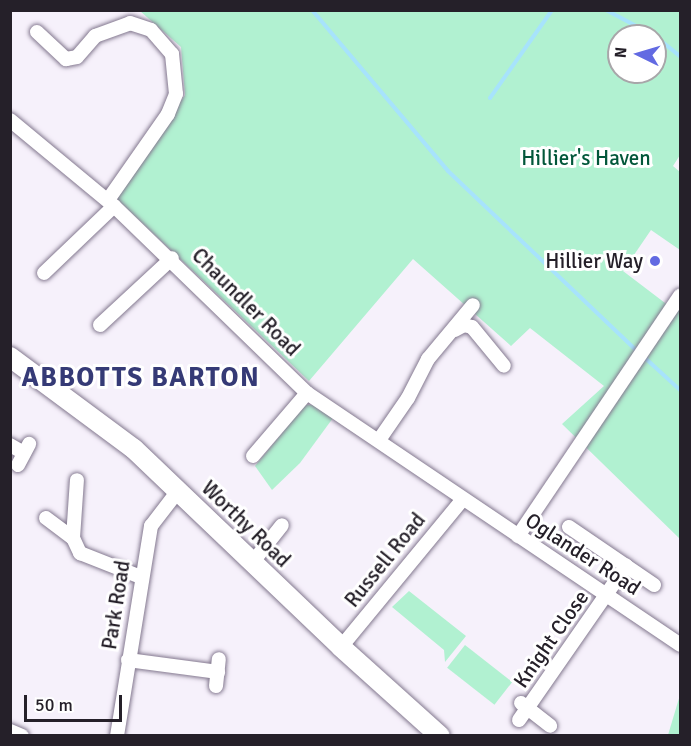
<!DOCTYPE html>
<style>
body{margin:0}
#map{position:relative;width:691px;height:746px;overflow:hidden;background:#f6f1fb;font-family:Signika,sans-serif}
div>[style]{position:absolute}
.green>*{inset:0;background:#b1f1d1;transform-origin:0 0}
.stream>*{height:4px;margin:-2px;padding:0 2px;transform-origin:2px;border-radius:2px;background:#a7e3fc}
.roads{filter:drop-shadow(0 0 2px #83788f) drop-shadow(0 0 2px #83788f)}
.street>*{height:14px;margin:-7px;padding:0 7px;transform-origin:7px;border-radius:7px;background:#fff}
.secondary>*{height:20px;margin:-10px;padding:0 10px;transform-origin:10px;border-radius:10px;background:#fff}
.dots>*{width:16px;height:16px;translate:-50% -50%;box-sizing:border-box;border:3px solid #fff;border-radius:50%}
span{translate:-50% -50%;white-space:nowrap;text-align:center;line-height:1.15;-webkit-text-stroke:6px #fff;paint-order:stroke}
.park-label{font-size:21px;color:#02573a}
.poi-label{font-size:21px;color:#252029}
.right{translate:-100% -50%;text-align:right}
.street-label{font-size:21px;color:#252029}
.district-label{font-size:27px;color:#353a76;font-weight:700;letter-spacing:1.5px}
.frame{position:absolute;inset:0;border:12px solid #252029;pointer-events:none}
.north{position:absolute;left:607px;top:24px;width:60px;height:60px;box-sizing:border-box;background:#fff;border:2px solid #a8a6a9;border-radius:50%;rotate:275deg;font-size:16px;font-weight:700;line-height:24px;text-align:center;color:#252029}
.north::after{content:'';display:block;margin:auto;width:21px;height:27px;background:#626ae2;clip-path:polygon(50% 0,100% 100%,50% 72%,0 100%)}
.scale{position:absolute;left:24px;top:695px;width:98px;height:27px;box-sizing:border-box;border:3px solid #252029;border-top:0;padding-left:8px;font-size:18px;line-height:21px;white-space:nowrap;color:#252029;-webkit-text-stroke:4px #fff;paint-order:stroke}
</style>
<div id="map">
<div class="green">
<i style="clip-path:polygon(evenodd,140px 11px,680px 11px,680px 155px,673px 166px,680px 172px,680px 250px,651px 230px,623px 271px,669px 306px,647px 332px,650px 339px,680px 296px,680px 539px,562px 424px,604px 386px,530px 328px,511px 346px,413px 259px,309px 381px,116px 198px,185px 95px,181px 47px,140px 11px,619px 36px,655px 36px,655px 72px,619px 72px,619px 36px)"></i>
<i style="clip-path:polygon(305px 405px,316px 405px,333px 418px,300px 463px,272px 490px,255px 466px)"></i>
<i style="clip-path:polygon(409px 591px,466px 636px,445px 662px,444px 650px,392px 607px)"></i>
<i style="left:465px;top:645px;width:60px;height:29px;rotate:38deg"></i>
<i style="clip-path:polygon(680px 695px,680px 735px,668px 735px)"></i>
</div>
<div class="stream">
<i style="left:312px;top:10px;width:211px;rotate:49.8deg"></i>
<i style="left:448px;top:171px;width:262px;rotate:43.6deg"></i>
<i style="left:606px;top:10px;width:55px;rotate:28deg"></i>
<i style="left:655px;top:36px;width:32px;rotate:39deg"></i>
<i style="left:490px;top:98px;width:108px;rotate:-54.8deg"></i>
<i style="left:644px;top:357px;width:49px;rotate:42.5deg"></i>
</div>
<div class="roads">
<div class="street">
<i style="left:37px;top:32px;width:40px;rotate:43deg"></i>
<i style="left:66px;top:59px;width:11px;rotate:-10deg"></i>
<i style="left:77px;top:57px;width:28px;rotate:-49deg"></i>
<i style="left:95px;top:36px;width:37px;rotate:-20deg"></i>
<i style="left:130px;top:23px;width:22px;rotate:18deg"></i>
<i style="left:151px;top:30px;width:32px;rotate:49deg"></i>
<i style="left:172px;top:54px;width:40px;rotate:84.3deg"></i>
<i style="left:176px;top:94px;width:22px;rotate:112deg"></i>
<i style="left:168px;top:114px;width:105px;rotate:124.9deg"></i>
<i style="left:10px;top:120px;width:135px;rotate:39.6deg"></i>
<i style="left:114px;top:206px;width:269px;rotate:44.1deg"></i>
<i style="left:307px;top:393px;width:450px;rotate:34deg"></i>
<i style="left:44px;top:273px;width:97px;rotate:-43.7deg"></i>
<i style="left:100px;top:325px;width:98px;rotate:-42.9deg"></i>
<i style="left:455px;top:330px;width:10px;rotate:-29deg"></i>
<i style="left:464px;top:325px;width:8px;rotate:14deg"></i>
<i style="left:472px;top:327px;width:50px;rotate:50.6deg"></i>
<i style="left:379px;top:440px;width:51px;rotate:-55.4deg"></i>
<i style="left:408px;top:398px;width:44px;rotate:-62.9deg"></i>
<i style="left:428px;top:359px;width:70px;rotate:-50.2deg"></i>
<i style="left:10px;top:445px;width:16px;rotate:30deg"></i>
<i style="left:253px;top:456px;width:83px;rotate:-49.4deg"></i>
<i style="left:18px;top:465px;width:24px;rotate:-62deg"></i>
<i style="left:46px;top:518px;width:34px;rotate:37deg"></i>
<i style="left:73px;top:538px;width:17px;rotate:65deg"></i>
<i style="left:80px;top:553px;width:66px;rotate:21.5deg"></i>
<i style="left:569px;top:527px;width:103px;rotate:34.3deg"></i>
<i style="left:518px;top:536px;width:290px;rotate:-56deg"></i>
<i style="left:73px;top:538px;width:58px;rotate:-86.1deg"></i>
<i style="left:252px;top:563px;width:48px;rotate:-51.7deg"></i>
<i style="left:341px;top:647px;width:190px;rotate:-50.5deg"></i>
<i style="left:128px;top:660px;width:91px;rotate:7.6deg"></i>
<i style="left:216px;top:686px;width:27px;rotate:-84deg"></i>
<i style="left:521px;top:703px;width:37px;rotate:38deg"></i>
<i style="left:519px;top:720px;width:188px;rotate:-55.2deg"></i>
<i style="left:10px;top:731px;width:13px;rotate:23deg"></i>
<i style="left:117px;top:736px;width:213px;rotate:-80.8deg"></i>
<i style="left:151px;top:526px;width:44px;rotate:-52.4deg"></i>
</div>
<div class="secondary">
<i style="left:10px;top:357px;width:154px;rotate:36.6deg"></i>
<i style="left:134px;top:449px;width:286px;rotate:43.7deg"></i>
<i style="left:341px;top:647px;width:133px;rotate:42deg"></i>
</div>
</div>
<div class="dots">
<i style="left:655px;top:261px;background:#626ae2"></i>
</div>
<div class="park-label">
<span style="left:586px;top:158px">Hillier's Haven</span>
</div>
<div class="poi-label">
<span class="right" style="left:643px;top:261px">Hillier Way</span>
</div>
<div class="street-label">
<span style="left:246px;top:302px;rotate:45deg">Chaundler Road</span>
<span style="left:246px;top:524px;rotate:44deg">Worthy Road</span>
<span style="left:583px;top:554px;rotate:33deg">Oglander Road</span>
<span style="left:385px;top:560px;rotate:-51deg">Russell Road</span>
<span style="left:116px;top:605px;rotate:-81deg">Park Road</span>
<span style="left:551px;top:639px;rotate:-55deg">Knight Close</span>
</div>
<div class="district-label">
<span style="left:141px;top:378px">ABBOTTS BARTON</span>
</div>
<div class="frame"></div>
<div class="north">N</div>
<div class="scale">50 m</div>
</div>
